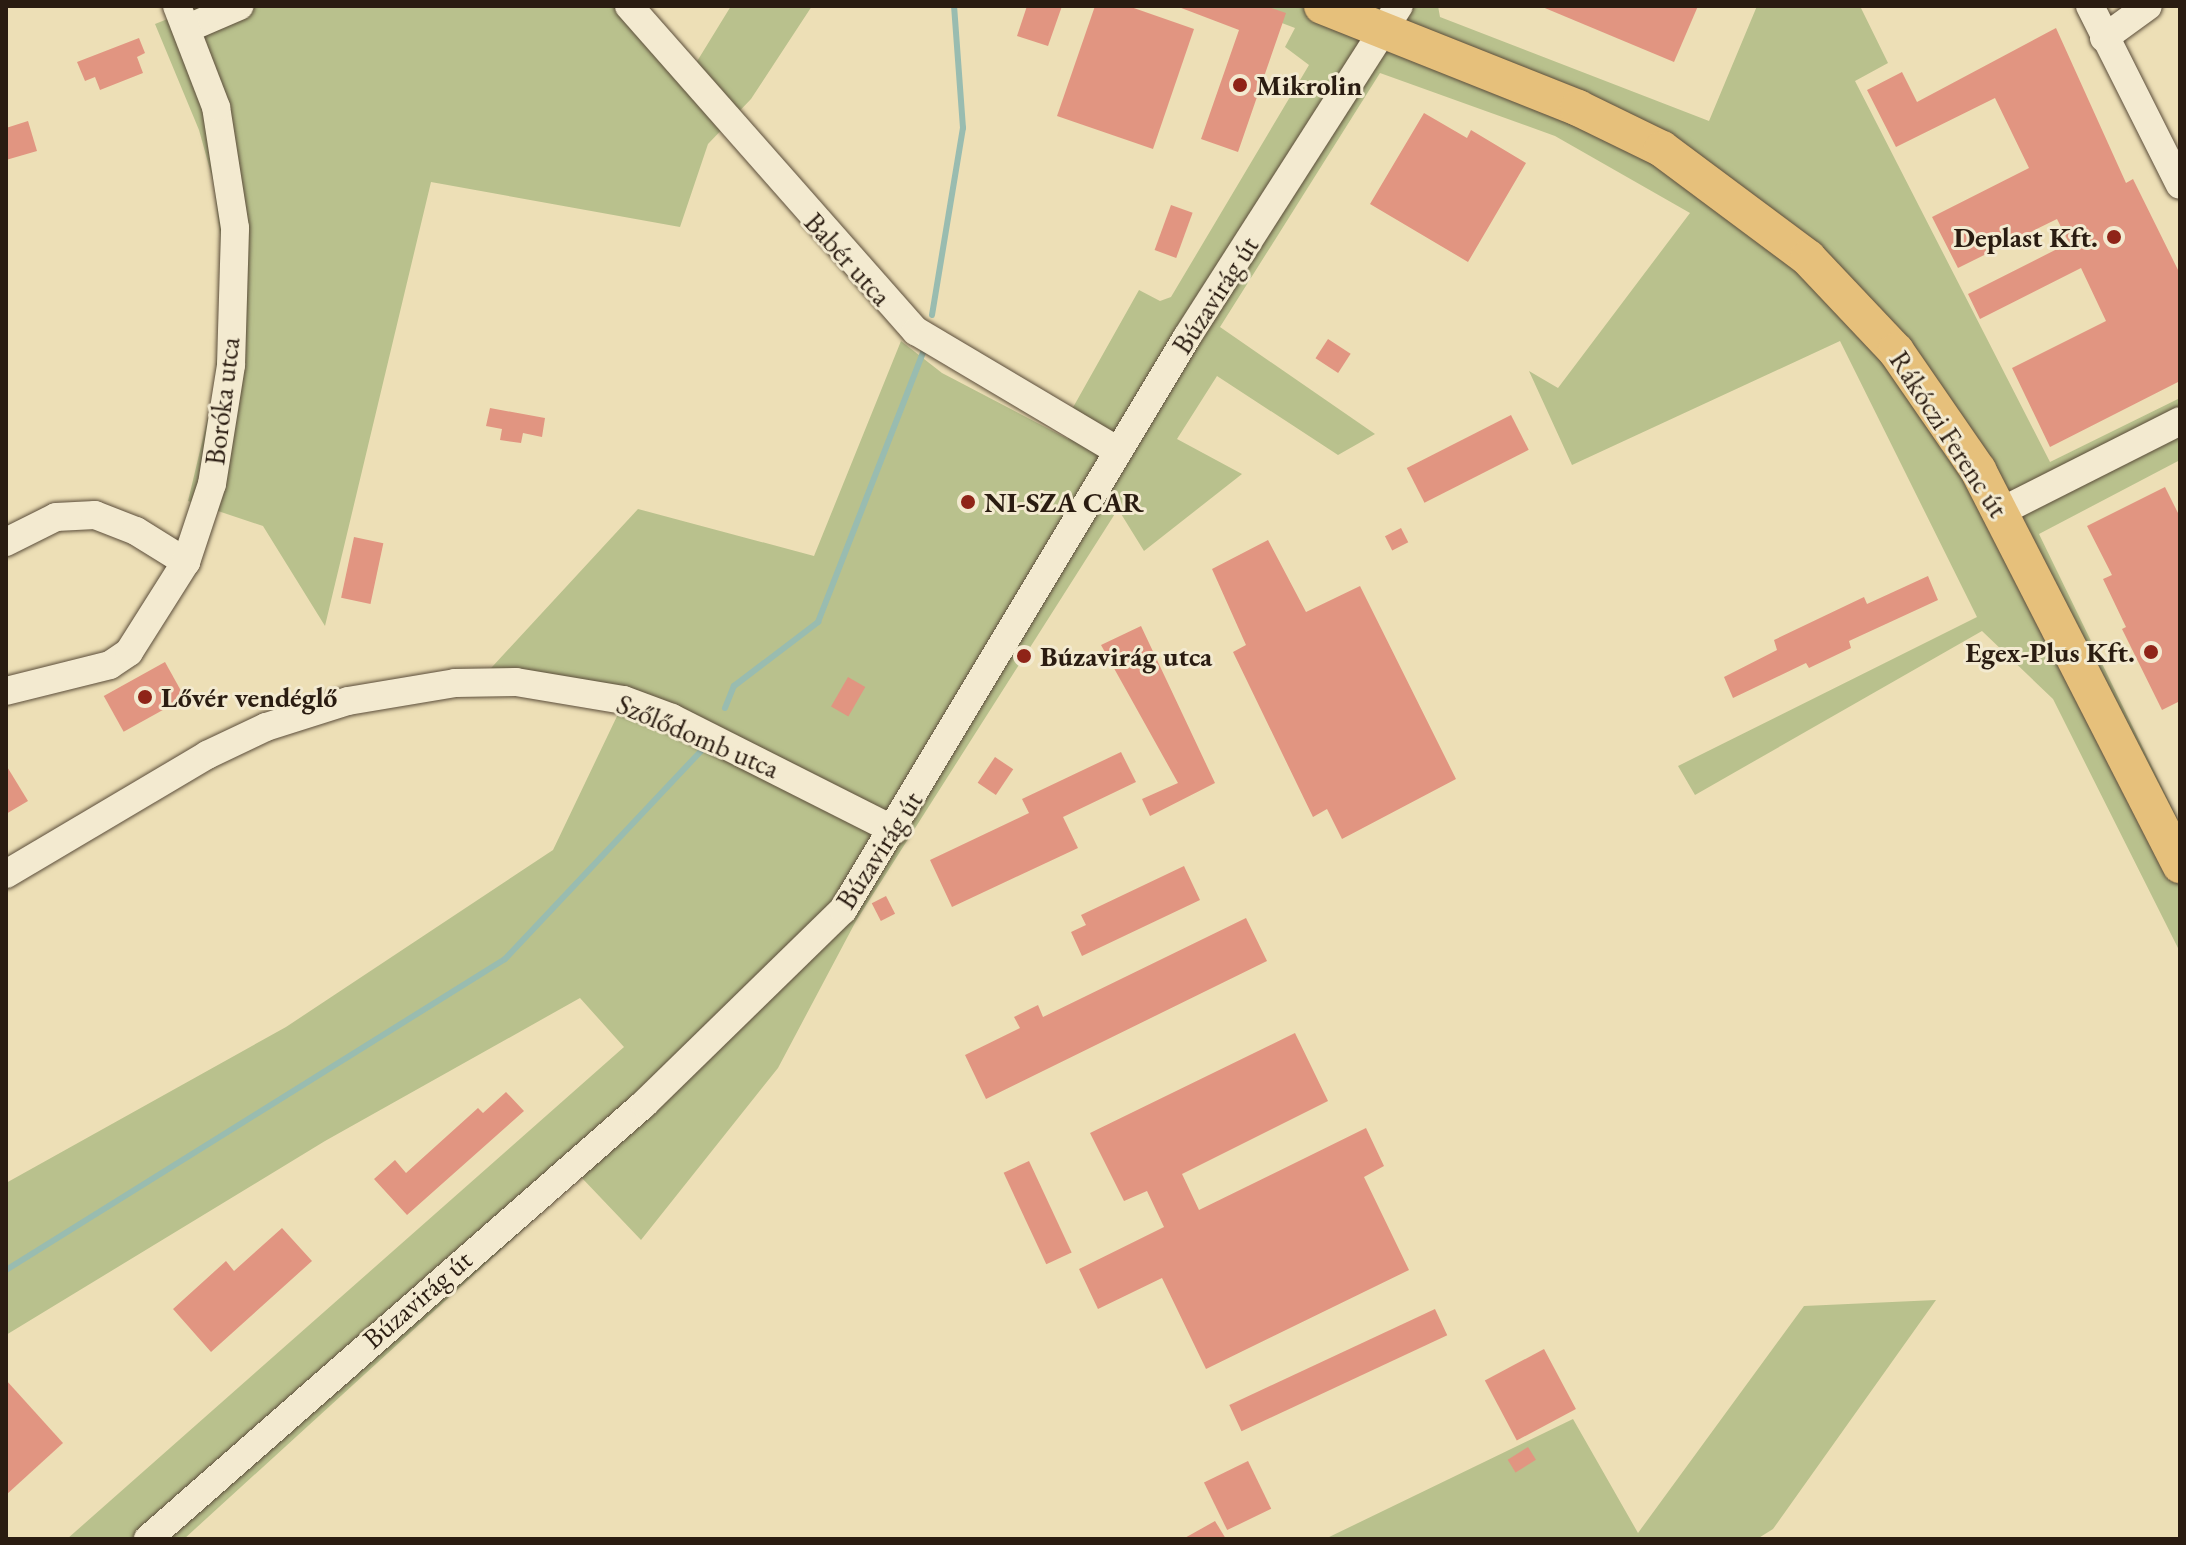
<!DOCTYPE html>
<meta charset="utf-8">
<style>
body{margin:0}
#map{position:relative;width:2186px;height:1545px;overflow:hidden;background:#eddfb6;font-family:"EB Garamond",serif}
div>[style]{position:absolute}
.green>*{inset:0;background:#b9c18d}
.stream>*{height:6px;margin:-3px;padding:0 3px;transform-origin:3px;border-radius:3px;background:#99bcb0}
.building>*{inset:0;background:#e19581;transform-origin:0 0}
.roads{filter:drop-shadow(0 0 2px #5b4d3a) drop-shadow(0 0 2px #5b4d3a)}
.minor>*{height:28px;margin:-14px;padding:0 14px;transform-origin:14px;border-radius:14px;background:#f3ead0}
.major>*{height:36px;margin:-18px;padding:0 18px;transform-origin:18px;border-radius:18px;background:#e6c07b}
.dots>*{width:22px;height:22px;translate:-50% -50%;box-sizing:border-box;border:4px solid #f3ead0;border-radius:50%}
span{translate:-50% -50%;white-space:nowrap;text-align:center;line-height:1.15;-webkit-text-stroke:6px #f3ead0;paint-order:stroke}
.poi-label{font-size:28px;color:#2a1c11;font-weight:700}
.left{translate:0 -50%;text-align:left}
.right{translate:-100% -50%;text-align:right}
.street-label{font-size:28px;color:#2a1c11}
.frame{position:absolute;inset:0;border:8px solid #2a1c11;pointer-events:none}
</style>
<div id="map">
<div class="green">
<i style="clip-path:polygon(200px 6px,645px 6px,696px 63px,731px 6px,812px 6px,751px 99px,708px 144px,680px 227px,431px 182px,325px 626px,263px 526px,188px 501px,214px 392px,221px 304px,220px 235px,214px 184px,199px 130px,155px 24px)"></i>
<i style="clip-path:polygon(1237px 6px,1438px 6px,1440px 17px,1709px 121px,1757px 6px,1860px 6px,1888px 63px,1855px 81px,2050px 462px,2180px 398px,2180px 460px,2039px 534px,2180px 824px,2180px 952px,2053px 699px,1982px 631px,1695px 795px,1678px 766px,1977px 617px,1840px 341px,1572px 465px,1529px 371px,1558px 388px,1690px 213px,1555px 136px,1380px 73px,1220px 327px,1375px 434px,1338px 455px,1217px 376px,1177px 439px,1242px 474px,1144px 551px,1118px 509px,856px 921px,778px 1068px,641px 1240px,581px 1177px,184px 1539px,67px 1539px,624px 1047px,580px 998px,325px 1141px,6px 1335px,6px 1183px,286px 1027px,553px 850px,619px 712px,520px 690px,469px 692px,638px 509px,814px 556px,901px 341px,942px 373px,1068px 439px,1071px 411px,1139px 290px,1160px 301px,1171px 297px,1309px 65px,1285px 47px,1295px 28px)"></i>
<i style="clip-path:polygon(1936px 1300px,1773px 1529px,1757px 1539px,1325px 1539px,1573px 1419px,1638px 1533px,1804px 1306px)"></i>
</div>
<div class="stream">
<i style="left:932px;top:315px;width:190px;rotate:-80.6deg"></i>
<i style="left:963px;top:128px;width:122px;rotate:-94.2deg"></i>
<i style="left:725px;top:708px;width:24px;rotate:-68deg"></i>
<i style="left:734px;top:686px;width:106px;rotate:-37.3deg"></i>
<i style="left:818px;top:622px;width:292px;rotate:-68.7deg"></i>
<i style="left:6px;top:1270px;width:588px;rotate:-31.93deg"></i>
<i style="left:505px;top:959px;width:291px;rotate:-46.7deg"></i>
</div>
<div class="building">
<i style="clip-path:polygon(1027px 6px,1062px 6px,1048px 46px,1017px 36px)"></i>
<i style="clip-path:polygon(1095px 6px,1128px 6px,1194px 29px,1153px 149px,1057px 116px)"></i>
<i style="clip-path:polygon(1176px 6px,1266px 6px,1286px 13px,1238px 152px,1201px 139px,1239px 30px)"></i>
<i style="clip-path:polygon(1540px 6px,1698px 6px,1674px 62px)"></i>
<i style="clip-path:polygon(2056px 28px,2126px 183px,2133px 179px,2180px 274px,2180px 381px,2050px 447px,2012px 368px,2106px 321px,2081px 268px,1980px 319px,1968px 294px,2069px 243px,2057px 219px,1958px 268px,1932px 217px,2029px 168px,1995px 98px,1896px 147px,1867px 90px,1902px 72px,1917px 102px)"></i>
<i style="clip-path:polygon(139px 38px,145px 53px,137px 57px,143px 73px,100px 90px,95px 77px,85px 81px,77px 62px)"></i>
<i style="clip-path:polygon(1424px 113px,1467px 138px,1471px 130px,1526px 163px,1468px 262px,1370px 204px)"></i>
<i style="clip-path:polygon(28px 121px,37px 151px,6px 160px,6px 128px)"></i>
<i style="left:1171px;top:205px;width:23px;height:48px;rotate:20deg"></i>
<i style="left:1328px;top:339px;width:27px;height:23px;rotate:33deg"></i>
<i style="clip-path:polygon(490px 408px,545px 418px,542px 437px,523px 433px,521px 443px,500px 440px,502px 429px,486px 426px)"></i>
<i style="left:1511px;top:415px;width:39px;height:117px;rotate:63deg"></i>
<i style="clip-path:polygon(2165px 487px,2180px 517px,2180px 701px,2162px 710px,2122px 629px,2126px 627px,2103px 579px,2112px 575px,2087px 526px)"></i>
<i style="left:1401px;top:528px;width:16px;height:18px;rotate:63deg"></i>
<i style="left:354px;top:537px;width:30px;height:62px;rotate:12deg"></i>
<i style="clip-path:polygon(1268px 540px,1306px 612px,1360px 586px,1456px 779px,1342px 839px,1327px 809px,1313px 817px,1233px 652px,1246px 645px,1212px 569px)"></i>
<i style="clip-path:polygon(1928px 576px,1938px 600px,1849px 641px,1851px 648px,1809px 668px,1806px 663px,1733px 698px,1724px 677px,1777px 650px,1774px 640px,1864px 597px,1867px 604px)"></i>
<i style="clip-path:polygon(1141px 626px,1215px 783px,1150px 816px,1142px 799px,1178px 783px,1101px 645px)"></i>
<i style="left:165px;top:662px;width:41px;height:70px;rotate:61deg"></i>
<i style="left:848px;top:677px;width:20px;height:34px;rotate:30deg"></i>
<i style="clip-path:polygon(1121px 752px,1136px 782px,1063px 817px,1078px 848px,952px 907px,930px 860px,1029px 813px,1022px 799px)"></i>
<i style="left:995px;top:757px;width:22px;height:31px;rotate:34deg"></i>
<i style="clip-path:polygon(6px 765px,28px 801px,6px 814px)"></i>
<i style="clip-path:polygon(1184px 866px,1200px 900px,1082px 956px,1071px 932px,1086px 925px,1081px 915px)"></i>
<i style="left:886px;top:896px;width:20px;height:16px;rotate:63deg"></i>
<i style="clip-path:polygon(1246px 918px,1267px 961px,986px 1099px,965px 1055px,1020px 1028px,1014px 1017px,1038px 1005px,1043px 1017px)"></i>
<i style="clip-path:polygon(1295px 1033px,1328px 1101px,1182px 1174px,1199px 1210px,1366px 1128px,1384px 1166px,1364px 1177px,1409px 1270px,1206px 1369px,1162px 1278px,1098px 1309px,1079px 1269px,1164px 1227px,1147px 1191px,1124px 1201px,1090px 1133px)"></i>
<i style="clip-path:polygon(506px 1092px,524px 1111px,407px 1215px,374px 1179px,395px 1160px,406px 1173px,478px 1108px,483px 1113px)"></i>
<i style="left:1029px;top:1161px;width:101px;height:28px;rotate:65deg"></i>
<i style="clip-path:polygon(282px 1228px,312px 1261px,211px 1352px,173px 1309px,226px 1261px,234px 1271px)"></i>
<i style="left:1435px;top:1309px;width:29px;height:227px;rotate:65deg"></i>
<i style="left:1544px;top:1349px;width:68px;height:67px;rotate:62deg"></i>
<i style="clip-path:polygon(6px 1380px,63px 1443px,6px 1495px)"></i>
<i style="left:1528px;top:1447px;width:15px;height:24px;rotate:58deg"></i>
<i style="left:1248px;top:1461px;width:53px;height:49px;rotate:64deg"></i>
<i style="clip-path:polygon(1215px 1521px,1226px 1539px,1183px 1539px)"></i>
</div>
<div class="roads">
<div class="minor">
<i style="left:629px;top:6px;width:434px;rotate:48.6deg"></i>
<i style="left:916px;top:331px;width:235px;rotate:30.7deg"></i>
<i style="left:2090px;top:6px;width:200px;rotate:63.3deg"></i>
<i style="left:188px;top:28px;width:56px;rotate:-23.3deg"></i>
<i style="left:2104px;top:38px;width:54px;rotate:-36deg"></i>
<i style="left:2002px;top:511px;width:199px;rotate:-26.8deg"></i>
<i style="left:6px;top:542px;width:56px;rotate:-26.6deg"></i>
<i style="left:56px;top:517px;width:39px;rotate:-3deg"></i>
<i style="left:95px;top:515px;width:44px;rotate:21.3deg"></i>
<i style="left:136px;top:531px;width:59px;rotate:31.8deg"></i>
<i style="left:6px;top:691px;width:107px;rotate:-14deg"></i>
<i style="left:110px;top:665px;width:23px;rotate:-34deg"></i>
<i style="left:129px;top:652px;width:107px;rotate:-57.7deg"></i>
<i style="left:186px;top:562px;width:82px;rotate:-71.6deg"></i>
<i style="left:212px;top:484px;width:121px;rotate:-80.9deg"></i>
<i style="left:231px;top:365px;width:137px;rotate:-88.3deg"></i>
<i style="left:235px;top:228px;width:122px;rotate:-98.9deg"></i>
<i style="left:216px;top:107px;width:108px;rotate:-111.1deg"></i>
<i style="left:6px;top:874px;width:234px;rotate:-30.6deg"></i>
<i style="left:207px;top:755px;width:65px;rotate:-25.4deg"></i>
<i style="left:266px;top:727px;width:86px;rotate:-17.6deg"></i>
<i style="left:348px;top:701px;width:109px;rotate:-9.5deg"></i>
<i style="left:455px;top:683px;width:61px;rotate:-0.9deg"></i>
<i style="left:516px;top:682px;width:109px;rotate:9.5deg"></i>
<i style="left:624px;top:700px;width:51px;rotate:20.6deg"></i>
<i style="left:672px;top:718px;width:249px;rotate:26.8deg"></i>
<i style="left:148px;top:1539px;width:660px;rotate:-41.25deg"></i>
<i style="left:644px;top:1104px;width:278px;rotate:-44.3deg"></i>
<i style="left:843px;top:910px;width:668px;rotate:-59.02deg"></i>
<i style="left:1187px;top:337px;width:393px;rotate:-57.4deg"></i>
</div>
<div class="major">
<i style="left:1322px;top:6px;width:276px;rotate:21.7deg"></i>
<i style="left:1578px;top:108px;width:93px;rotate:26deg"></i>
<i style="left:1662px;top:149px;width:182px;rotate:36.7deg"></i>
<i style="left:1808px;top:258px;width:128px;rotate:46.6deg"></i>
<i style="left:1896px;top:351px;width:145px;rotate:55.4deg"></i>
<i style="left:1978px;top:470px;width:444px;rotate:62.9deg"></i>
</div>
</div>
<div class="dots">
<i style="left:1240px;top:85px;background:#8f2418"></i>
<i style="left:2114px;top:237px;background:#8f2418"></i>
<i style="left:968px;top:502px;background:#8f2418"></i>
<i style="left:2151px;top:652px;background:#8f2418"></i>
<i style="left:1024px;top:656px;background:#8f2418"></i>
<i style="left:145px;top:697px;background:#8f2418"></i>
</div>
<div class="poi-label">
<span class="left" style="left:1256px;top:85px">Mikrolin</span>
<span class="right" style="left:2098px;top:237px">Deplast Kft.</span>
<span class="left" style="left:984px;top:502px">NI-SZA CAR</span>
<span class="right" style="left:2135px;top:652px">Egex-Plus Kft.</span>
<span class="left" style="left:1040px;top:656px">Búzavirág utca</span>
<span class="left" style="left:161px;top:697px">Lővér vendéglő</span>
</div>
<div class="street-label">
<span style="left:848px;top:259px;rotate:48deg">Babér utca</span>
<span style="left:1215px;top:295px;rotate:-57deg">Búzavirág út</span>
<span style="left:222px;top:401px;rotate:-83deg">Boróka utca</span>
<span style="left:1949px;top:434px;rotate:57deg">Rákóczi Ferenc út</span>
<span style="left:698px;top:736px;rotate:23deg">Szőlődomb utca</span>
<span style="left:879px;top:850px;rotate:-57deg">Búzavirág út</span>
<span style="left:417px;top:1299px;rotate:-41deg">Búzavirág út</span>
</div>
<div class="frame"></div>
</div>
